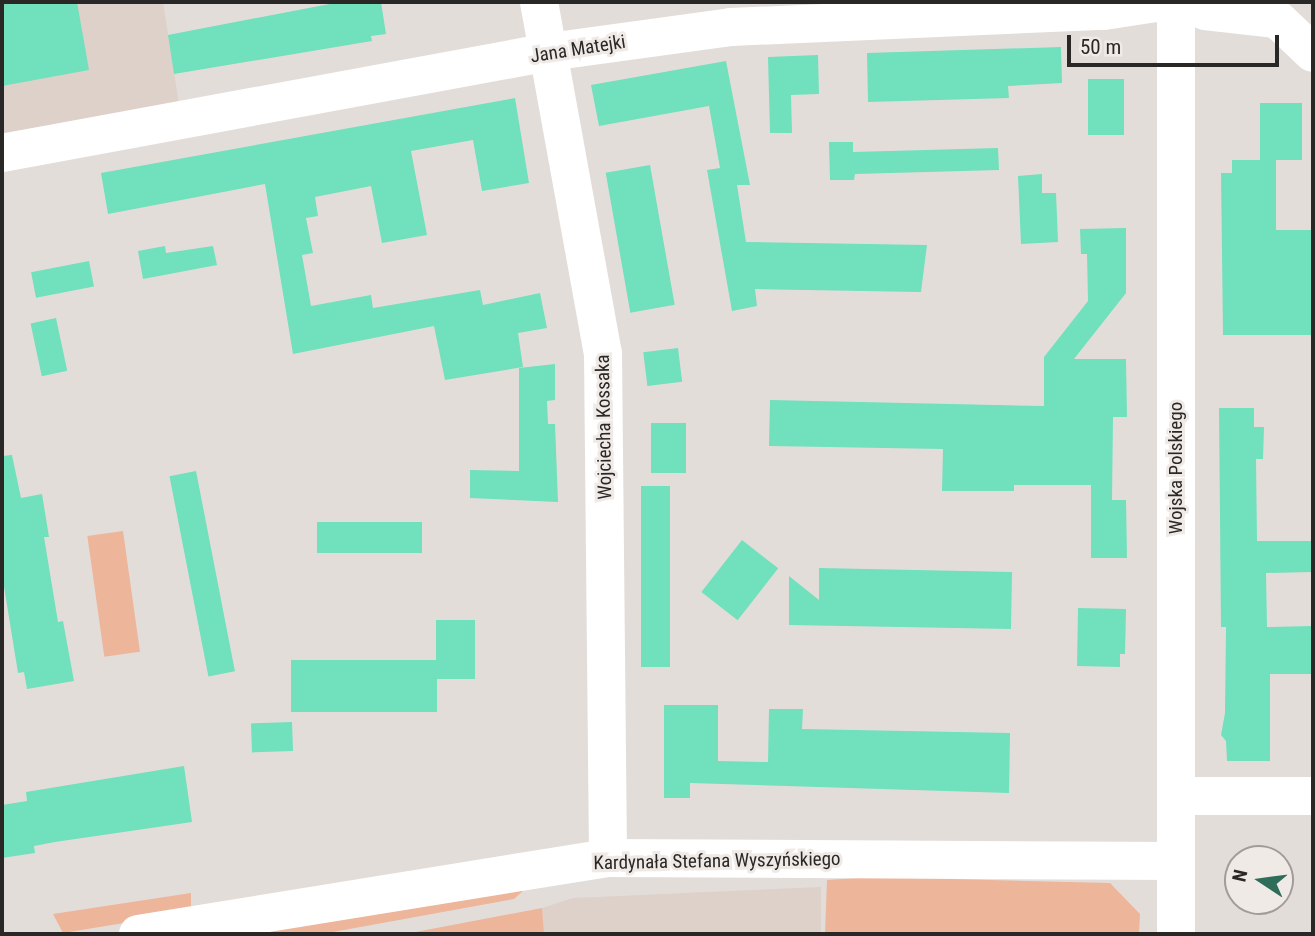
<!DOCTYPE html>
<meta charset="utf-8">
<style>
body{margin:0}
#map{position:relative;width:1315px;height:936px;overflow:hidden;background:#e3ddda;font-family:"Roboto Condensed",sans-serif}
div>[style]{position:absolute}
.built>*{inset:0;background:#ded1ca}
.green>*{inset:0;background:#edb59a;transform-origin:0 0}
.building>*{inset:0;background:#70e0bd;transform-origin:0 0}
.minor>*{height:38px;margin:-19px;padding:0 19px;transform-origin:19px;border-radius:19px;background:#fff}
span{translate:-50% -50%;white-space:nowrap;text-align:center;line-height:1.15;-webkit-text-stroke:6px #f0eae7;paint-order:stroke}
.street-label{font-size:19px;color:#2a2827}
.frame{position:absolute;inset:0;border:4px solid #2a2827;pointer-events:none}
.north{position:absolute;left:1224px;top:845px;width:70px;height:70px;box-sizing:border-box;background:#f0eae7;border:2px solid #a19c9a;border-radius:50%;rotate:283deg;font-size:19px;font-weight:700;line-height:28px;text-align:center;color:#2a2827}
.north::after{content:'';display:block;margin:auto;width:24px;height:32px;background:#2e6d5a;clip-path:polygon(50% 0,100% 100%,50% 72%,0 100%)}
.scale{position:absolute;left:1067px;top:35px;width:212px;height:32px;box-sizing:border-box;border:4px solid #2a2827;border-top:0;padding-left:9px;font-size:21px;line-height:24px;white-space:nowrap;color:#2a2827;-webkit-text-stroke:5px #f0eae7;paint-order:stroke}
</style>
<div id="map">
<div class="built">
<i style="clip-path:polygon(2px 2px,163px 2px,179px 104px,2px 133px)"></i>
<i style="clip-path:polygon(821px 887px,821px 934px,543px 934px,542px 908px,573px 898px)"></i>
</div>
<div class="green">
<i style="left:123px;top:531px;width:122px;height:36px;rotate:82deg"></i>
<i style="clip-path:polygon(872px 877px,1110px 883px,1140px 914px,1139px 934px,825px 934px,827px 880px)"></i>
<i style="clip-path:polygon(532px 883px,514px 899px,322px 934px,226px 934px)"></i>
<i style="clip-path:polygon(191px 893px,191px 912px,63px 933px,53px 914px)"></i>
<i style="clip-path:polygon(542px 908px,544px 934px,405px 934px)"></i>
</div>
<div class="building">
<i style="clip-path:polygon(2px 2px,77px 2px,89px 70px,2px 86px)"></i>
<i style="clip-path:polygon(340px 2px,381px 2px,386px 34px,371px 36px,372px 41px,174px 74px,168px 35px)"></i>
<i style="clip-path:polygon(1061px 47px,1062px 83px,1008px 86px,1009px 98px,868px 102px,867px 53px)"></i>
<i style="clip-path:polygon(818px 55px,819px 94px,791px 95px,792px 133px,770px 133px,768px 57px)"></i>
<i style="clip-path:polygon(726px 61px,750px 185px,737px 185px,746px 242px,927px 245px,921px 292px,755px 289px,757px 306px,732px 311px,707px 170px,720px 168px,709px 106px,599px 126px,591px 85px)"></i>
<i style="left:1088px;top:79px;width:36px;height:56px"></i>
<i style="clip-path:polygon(515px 98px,529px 183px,482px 191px,473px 140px,411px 151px,427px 235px,382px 243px,371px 186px,315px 197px,318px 216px,306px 218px,313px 253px,302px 255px,311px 306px,371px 295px,373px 308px,480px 290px,483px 305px,540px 293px,547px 328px,518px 333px,523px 367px,445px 380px,434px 326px,293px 354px,265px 184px,108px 214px,101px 173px)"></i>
<i style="clip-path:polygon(1260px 103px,1302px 103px,1302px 160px,1276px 160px,1276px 230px,1313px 230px,1313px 335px,1223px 335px,1221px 173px,1232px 173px,1232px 160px,1271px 160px,1260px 160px)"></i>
<i style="clip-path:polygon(829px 142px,853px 142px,853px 152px,998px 148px,999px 170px,855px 174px,854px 180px,830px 180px)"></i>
<i style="left:650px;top:165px;width:142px;height:45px;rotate:80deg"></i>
<i style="clip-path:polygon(1042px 174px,1042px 193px,1056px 193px,1058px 242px,1021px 244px,1018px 176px)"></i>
<i style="clip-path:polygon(1126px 228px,1126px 293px,1074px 359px,1126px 359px,1127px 417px,1113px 417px,1112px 500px,1126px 500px,1127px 558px,1091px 558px,1091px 485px,1014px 485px,1014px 491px,942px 491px,943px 449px,769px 446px,770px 400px,1044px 406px,1044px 357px,1088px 301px,1087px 254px,1081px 254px,1080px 229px)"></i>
<i style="clip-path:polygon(165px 246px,166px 253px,213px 246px,217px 265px,143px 279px,138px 251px)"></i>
<i style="left:89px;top:261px;width:26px;height:59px;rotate:79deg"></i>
<i style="left:56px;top:318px;width:54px;height:26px;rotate:78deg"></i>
<i style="left:678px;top:348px;width:34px;height:35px;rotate:83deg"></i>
<i style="clip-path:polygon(555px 364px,555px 400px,547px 401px,548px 424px,555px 424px,558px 502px,470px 498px,470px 470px,519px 471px,519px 368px)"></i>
<i style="clip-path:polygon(1219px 408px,1254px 408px,1254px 427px,1264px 427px,1263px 459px,1256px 459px,1257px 541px,1313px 541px,1313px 572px,1266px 573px,1267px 627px,1313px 626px,1313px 674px,1270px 674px,1270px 761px,1227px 761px,1226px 741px,1221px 735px,1225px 713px,1226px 627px,1221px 627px)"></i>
<i style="left:651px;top:423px;width:35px;height:50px"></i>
<i style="clip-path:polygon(12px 455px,21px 498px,42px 494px,49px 537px,44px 537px,58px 622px,63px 621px,74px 681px,27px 689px,24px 672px,18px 673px,2px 574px,2px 456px)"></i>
<i style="left:196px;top:471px;width:204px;height:27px;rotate:79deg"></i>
<i style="left:641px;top:486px;width:29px;height:181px"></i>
<i style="left:422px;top:522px;width:31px;height:105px;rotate:90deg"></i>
<i style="left:742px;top:540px;width:46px;height:66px;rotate:38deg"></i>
<i style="clip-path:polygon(819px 568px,1012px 572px,1011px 629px,789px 625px,789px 576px,819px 600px)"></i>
<i style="clip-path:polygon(1078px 608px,1126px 609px,1125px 654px,1120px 654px,1120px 667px,1077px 666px)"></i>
<i style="left:436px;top:620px;width:39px;height:59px"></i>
<i style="left:437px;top:660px;width:52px;height:146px;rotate:90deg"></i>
<i style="clip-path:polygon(664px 705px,718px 705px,718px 761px,768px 762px,769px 709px,803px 709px,802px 729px,1010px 733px,1009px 793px,690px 783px,690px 798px,664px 798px)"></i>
<i style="left:292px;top:722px;width:29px;height:41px;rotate:88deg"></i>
<i style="clip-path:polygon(184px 766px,192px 822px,55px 842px,34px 846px,35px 853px,2px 858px,2px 805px,27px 801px,26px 792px)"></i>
</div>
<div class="minor">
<i style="left:539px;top:2px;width:357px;rotate:79.7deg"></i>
<i style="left:603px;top:353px;width:505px;rotate:89.43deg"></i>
<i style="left:1176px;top:2px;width:932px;rotate:90deg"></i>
<i style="left:1183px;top:2px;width:24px;rotate:22deg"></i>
<i style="left:1205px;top:11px;width:70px;rotate:6.5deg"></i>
<i style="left:1259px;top:2px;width:74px;rotate:43.4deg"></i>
<i style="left:2px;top:153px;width:556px;rotate:-10.46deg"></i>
<i style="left:549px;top:52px;width:184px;rotate:-7.8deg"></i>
<i style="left:731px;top:27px;width:373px;rotate:-2.5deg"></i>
<i style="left:1104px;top:11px;width:59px;rotate:-8.8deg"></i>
<i style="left:1176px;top:796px;width:137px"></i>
<i style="left:138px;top:934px;width:476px;rotate:-9.2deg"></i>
<i style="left:608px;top:858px;width:568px;rotate:0.3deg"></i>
</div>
<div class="street-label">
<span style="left:578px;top:49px;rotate:-9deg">Jana Matejki</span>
<span style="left:604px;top:427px;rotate:-91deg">Wojciecha Kossaka</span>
<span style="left:1176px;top:468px;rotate:-90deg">Wojska Polskiego</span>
<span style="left:717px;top:861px;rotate:-1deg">Kardynała Stefana Wyszyńskiego</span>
</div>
<div class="frame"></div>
<div class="north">N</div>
<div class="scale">50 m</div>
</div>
